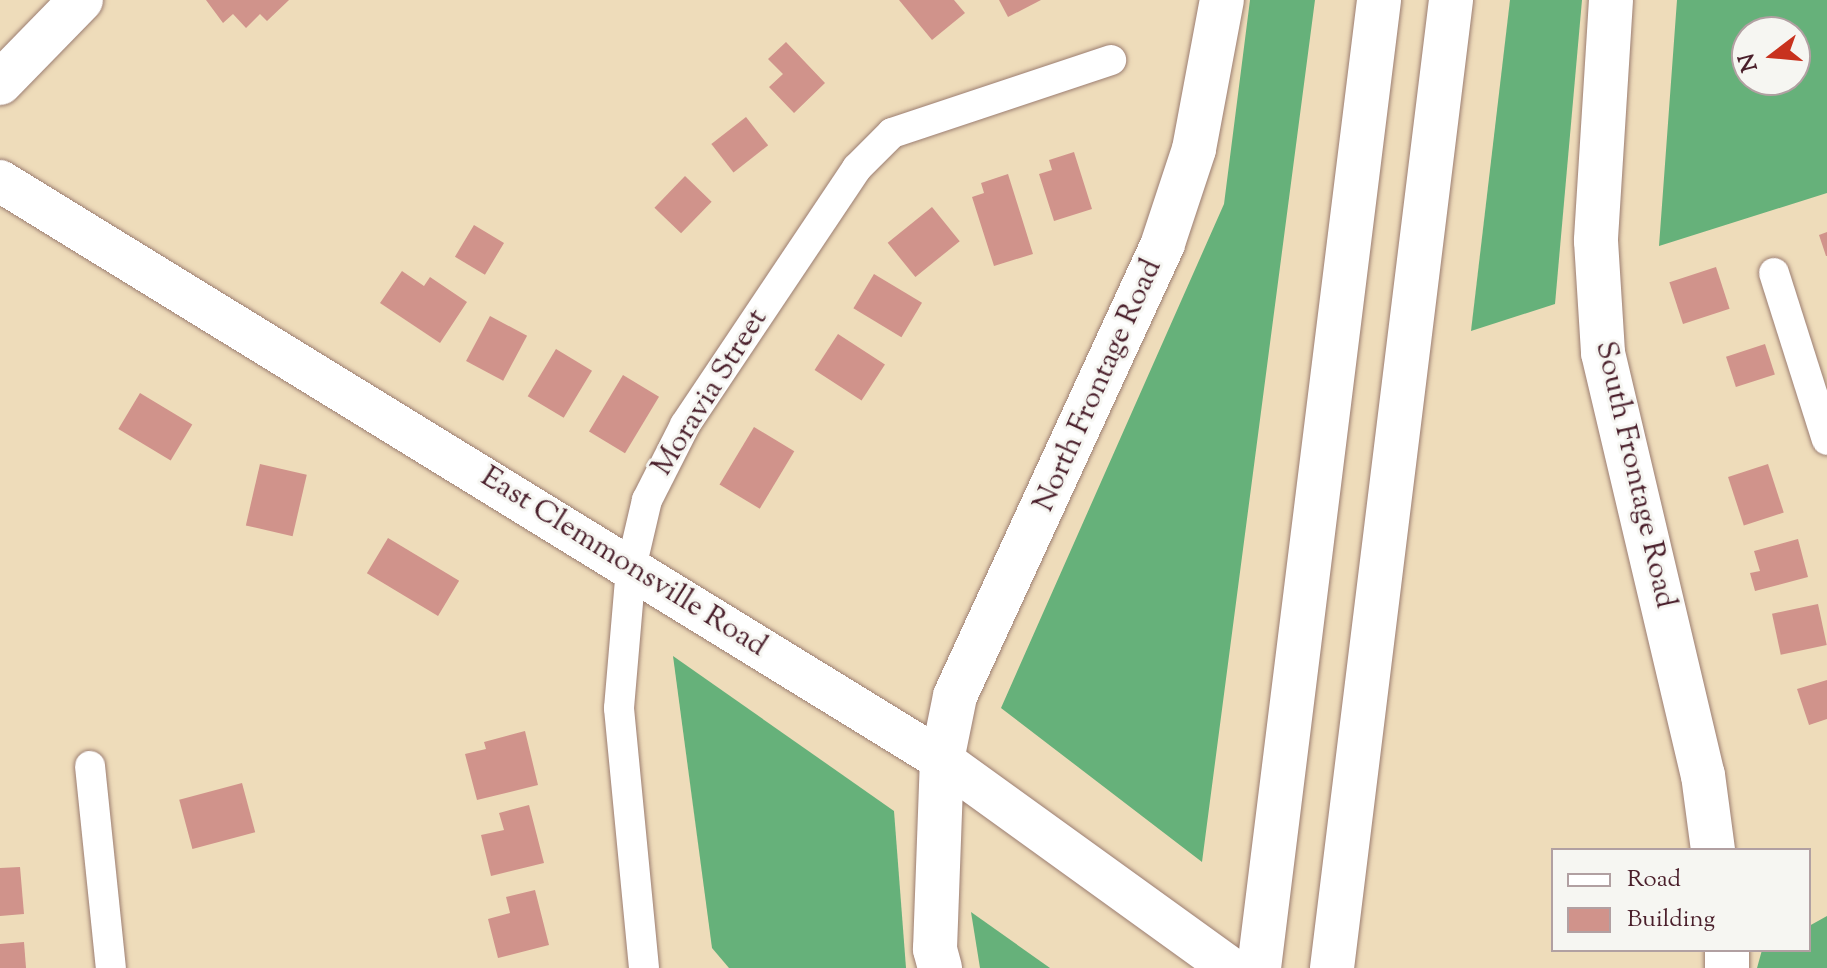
<!DOCTYPE html>
<style>
body{margin:0}
#map{position:relative;width:1827px;height:968px;overflow:hidden;background:#eedcba;font-family:"Sorts Mill Goudy",serif}
div>[style]{position:absolute}
.forest>*{inset:0;background:#66b17a}
.building>*{inset:0;background:#d0938b;transform-origin:0 0}
.roads{filter:drop-shadow(0 0 2px #9c7e72) drop-shadow(0 0 2px #9c7e72)}
.minor>*{height:30px;margin:-15px;padding:0 15px;transform-origin:15px;border-radius:15px;background:#fff}
.secondary>*{height:42px;margin:-21px;padding:0 21px;transform-origin:21px;border-radius:21px;background:#fff}
.primary>*{height:44px;margin:-22px;padding:0 22px;transform-origin:22px;border-radius:22px;background:#fff}
.motorway>*{height:44px;margin:-22px;padding:0 22px;transform-origin:22px;border-radius:22px;background:#fff}
span{translate:-50% -50%;white-space:nowrap;text-align:center;line-height:1.15;-webkit-text-stroke:6px #f6f6f2;paint-order:stroke}
.street-label{font-size:30px;color:#4a1f2b}
.legend{position:absolute;left:1551px;top:848px;width:260px;height:104px;box-sizing:border-box;background:#f6f6f2;border:2px solid #b1a0a2;margin:0;padding:10px 14px;list-style:none;font-size:24px;color:#4a1f2b}
.legend li{display:flex;align-items:center;gap:16px;height:40px}
.legend b{width:40px;border:2px solid #b1a0a2}
.north{position:absolute;left:1731px;top:16px;width:80px;height:80px;box-sizing:border-box;background:#f6f6f2;border:2px solid #b1a0a2;border-radius:50%;rotate:254deg;font-size:22px;font-weight:700;line-height:32px;text-align:center;color:#4a1f2b}
.north::after{content:'';display:block;margin:auto;width:28px;height:36px;background:#c8321e;clip-path:polygon(50% 0,100% 100%,50% 72%,0 100%)}
</style>
<div id="map">
<div class="forest">
<i style="clip-path:polygon(1250px 0,1315px 0,1202px 862px,1001px 708px,1224px 204px)"></i>
<i style="clip-path:polygon(1510px 0,1582px 0,1555px 304px,1471px 331px)"></i>
<i style="clip-path:polygon(evenodd,1677px 0,1827px 0,1827px 193px,1659px 246px,1677px 0,1795px 32px,1795px 80px,1747px 80px,1747px 32px,1795px 32px)"></i>
<i style="clip-path:polygon(673px 656px,894px 811px,906px 968px,729px 968px,712px 948px)"></i>
<i style="clip-path:polygon(971px 912px,1050px 968px,980px 968px)"></i>
<i style="clip-path:polygon(1827px 916px,1827px 968px,1757px 968px,1762px 950px,1809px 950px,1809px 926px)"></i>
</div>
<div class="building">
<i style="clip-path:polygon(206px 0,289px 0,267px 21px,260px 14px,246px 28px,233px 14px,223px 23px)"></i>
<i style="clip-path:polygon(899px 0,954px 0,965px 13px,932px 40px)"></i>
<i style="clip-path:polygon(999px 0,1041px 0,1008px 17px)"></i>
<i style="clip-path:polygon(786px 42px,825px 83px,794px 113px,769px 87px,783px 74px,768px 59px)"></i>
<i style="left:746px;top:117px;width:36px;height:44px;rotate:52deg"></i>
<i style="clip-path:polygon(1074px 152px,1092px 209px,1054px 221px,1039px 174px,1052px 170px,1049px 160px)"></i>
<i style="clip-path:polygon(1008px 174px,1033px 254px,994px 266px,972px 197px,984px 193px,981px 183px)"></i>
<i style="left:685px;top:176px;width:37px;height:44px;rotate:44deg"></i>
<i style="left:932px;top:207px;width:44px;height:57px;rotate:51deg"></i>
<i style="left:474px;top:225px;width:35px;height:37px;rotate:31deg"></i>
<i style="clip-path:polygon(1827px 232px,1827px 256px,1826px 256px,1819px 235px)"></i>
<i style="left:1716px;top:267px;width:44px;height:49px;rotate:72deg"></i>
<i style="clip-path:polygon(402px 271px,424px 286px,430px 277px,467px 302px,440px 343px,380px 303px)"></i>
<i style="left:874px;top:274px;width:56px;height:40px;rotate:31deg"></i>
<i style="left:490px;top:316px;width:42px;height:51px;rotate:28deg"></i>
<i style="left:838px;top:334px;width:56px;height:43px;rotate:33deg"></i>
<i style="left:1765px;top:344px;width:32px;height:41px;rotate:72deg"></i>
<i style="left:556px;top:349px;width:42px;height:55px;rotate:31deg"></i>
<i style="left:623px;top:375px;width:42px;height:66px;rotate:31deg"></i>
<i style="left:140px;top:393px;width:61px;height:42px;rotate:31deg"></i>
<i style="left:754px;top:427px;width:47px;height:67px;rotate:31deg"></i>
<i style="left:260px;top:464px;width:48px;height:63px;rotate:13deg"></i>
<i style="left:1768px;top:464px;width:51px;height:42px;rotate:72deg"></i>
<i style="left:388px;top:538px;width:83px;height:41px;rotate:31deg"></i>
<i style="clip-path:polygon(1798px 539px,1808px 577px,1755px 591px,1750px 573px,1760px 571px,1754px 551px)"></i>
<i style="left:1818px;top:604px;width:42px;height:47px;rotate:78deg"></i>
<i style="clip-path:polygon(1827px 680px,1827px 719px,1809px 725px,1797px 689px)"></i>
<i style="clip-path:polygon(525px 731px,538px 785px,477px 800px,465px 754px,486px 749px,484px 742px)"></i>
<i style="left:242px;top:783px;width:51px;height:65px;rotate:75deg"></i>
<i style="clip-path:polygon(529px 805px,544px 863px,491px 876px,481px 835px,504px 830px,499px 813px)"></i>
<i style="clip-path:polygon(20px 867px,24px 914px,0 916px,0 868px)"></i>
<i style="clip-path:polygon(535px 890px,549px 945px,498px 958px,488px 919px,510px 913px,506px 897px)"></i>
<i style="clip-path:polygon(24px 942px,26px 968px,0 968px,0 944px)"></i>
</div>
<div class="roads">
<div class="minor">
<i style="left:1774px;top:273px;width:175px;rotate:72.4deg"></i>
<i style="left:90px;top:766px;width:203px;rotate:84.1deg"></i>
<i style="left:644px;top:968px;width:261px;rotate:-95.5deg"></i>
<i style="left:619px;top:708px;width:141px;rotate:-85.1deg"></i>
<i style="left:631px;top:568px;width:70px;rotate:-76.8deg"></i>
<i style="left:647px;top:500px;width:84px;rotate:-63.1deg"></i>
<i style="left:685px;top:425px;width:309px;rotate:-56.2deg"></i>
<i style="left:857px;top:168px;width:49px;rotate:-45deg"></i>
<i style="left:892px;top:133px;width:231px;rotate:-18.4deg"></i>
</div>
<div class="secondary">
<i style="left:0;top:181px;width:1106px;rotate:31.58deg"></i>
<i style="left:942px;top:760px;width:355px;rotate:35.8deg"></i>
</div>
<div class="primary">
<i style="left:1611px;top:0;width:241px;rotate:93.6deg"></i>
<i style="left:1596px;top:241px;width:112px;rotate:86.4deg"></i>
<i style="left:1603px;top:353px;width:434px;rotate:76.7deg"></i>
<i style="left:1703px;top:775px;width:76px;rotate:82.4deg"></i>
<i style="left:0;top:83px;width:116px;rotate:-45.7deg"></i>
<i style="left:942px;top:760px;width:65px;rotate:-78.5deg"></i>
<i style="left:955px;top:696px;width:498px;rotate:-65.3deg"></i>
<i style="left:1163px;top:243px;width:99px;rotate:-71.7deg"></i>
<i style="left:1194px;top:149px;width:152px;rotate:-79.4deg"></i>
<i style="left:1727px;top:968px;width:18px;rotate:-90deg"></i>
</div>
<div class="motorway">
<i style="left:940px;top:968px;width:20px;rotate:-105deg"></i>
<i style="left:935px;top:949px;width:189px;rotate:-87.9deg"></i>
<i style="left:1259px;top:968px;width:975px;rotate:-82.93deg"></i>
<i style="left:1332px;top:968px;width:975px;rotate:-82.99deg"></i>
</div>
</div>
<div class="street-label">
<span style="left:1099px;top:386px;rotate:-66deg">North Frontage Road</span>
<span style="left:711px;top:393px;rotate:-58deg">Moravia Street</span>
<span style="left:1634px;top:475px;rotate:77deg">South Frontage Road</span>
<span style="left:623px;top:563px;rotate:32deg">East Clemmonsville Road</span>
</div>
<ul class="legend">
<li><b style="height:10px;background:#fff"></b>Road</li>
<li><b style="height:22px;background:#d0938b"></b>Building</li>
</ul>
<div class="north">N</div>
</div>
